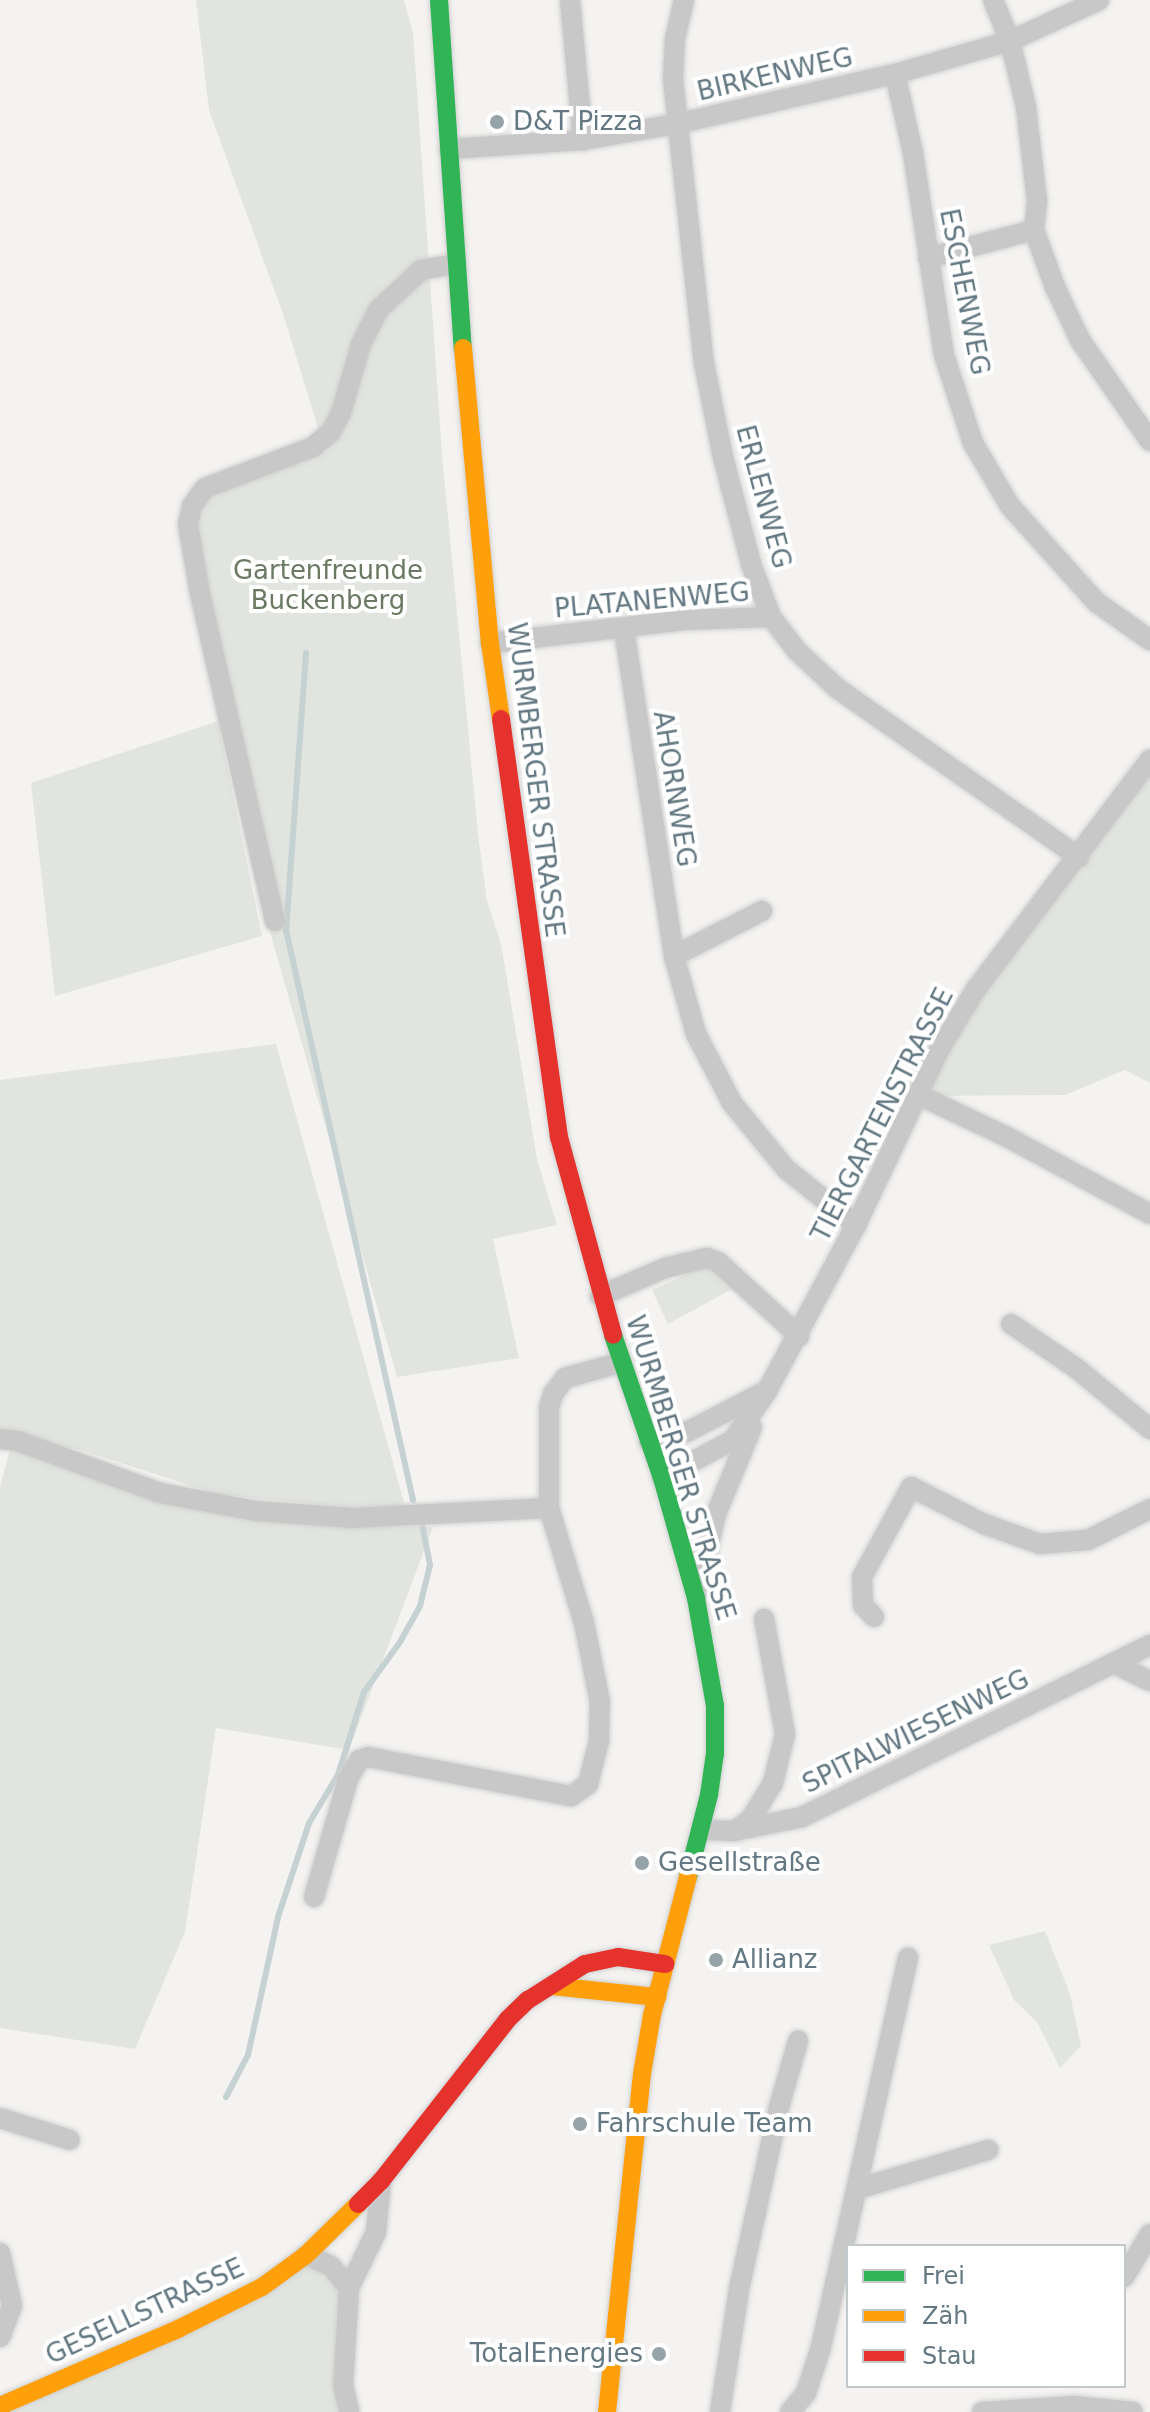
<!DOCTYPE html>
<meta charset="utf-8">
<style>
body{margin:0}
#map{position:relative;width:1150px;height:2412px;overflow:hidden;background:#f4f3f1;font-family:"DejaVu Sans",sans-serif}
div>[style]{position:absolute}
.green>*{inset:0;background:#e2e5df}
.stream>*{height:6px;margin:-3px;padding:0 3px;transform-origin:3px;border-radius:3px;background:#c6d1d2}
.roads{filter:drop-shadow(0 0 2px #d0d1d1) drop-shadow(0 0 2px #d0d1d1)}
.street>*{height:20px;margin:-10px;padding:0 10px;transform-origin:10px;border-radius:10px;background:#c8c8c9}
.fast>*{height:18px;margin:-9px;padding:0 9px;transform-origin:9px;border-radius:9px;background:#30b455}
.slow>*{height:18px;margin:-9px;padding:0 9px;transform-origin:9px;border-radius:9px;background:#ff9f0a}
.jam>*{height:18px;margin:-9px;padding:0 9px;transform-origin:9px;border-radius:9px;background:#e5322d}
.dots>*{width:22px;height:22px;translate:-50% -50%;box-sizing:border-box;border:4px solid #fff;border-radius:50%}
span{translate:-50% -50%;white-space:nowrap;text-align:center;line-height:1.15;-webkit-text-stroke:8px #fff;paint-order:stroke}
.street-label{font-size:26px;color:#637882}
.poi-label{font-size:26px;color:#637882}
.left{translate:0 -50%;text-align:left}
.right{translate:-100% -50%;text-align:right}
.park-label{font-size:26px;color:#697962}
.legend{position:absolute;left:846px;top:2244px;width:280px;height:144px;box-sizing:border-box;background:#fff;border:2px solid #c1c9cd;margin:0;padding:10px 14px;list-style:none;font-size:24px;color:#637882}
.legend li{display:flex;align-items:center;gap:16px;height:40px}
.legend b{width:40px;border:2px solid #c1c9cd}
</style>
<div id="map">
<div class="green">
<i style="clip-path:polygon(196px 0,404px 0,413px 33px,442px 454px,478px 834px,487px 901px,501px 944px,537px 1159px,557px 1225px,493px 1239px,519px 1358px,397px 1377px,270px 932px,190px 546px,200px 497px,330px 450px,320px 434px,283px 314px,209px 110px)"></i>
<i style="clip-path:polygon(221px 720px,221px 737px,262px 936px,55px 996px,31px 783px)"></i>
<i style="clip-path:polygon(1150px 776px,1150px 1083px,1125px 1070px,1065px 1095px,920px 1096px,982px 991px)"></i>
<i style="clip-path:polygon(276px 1044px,407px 1513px,217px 1494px,81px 1450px,0 1435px,0 1080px)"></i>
<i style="clip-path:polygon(708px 1265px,734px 1288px,668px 1324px,652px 1290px)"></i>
<i style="clip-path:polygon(11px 1445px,319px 1525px,433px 1527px,349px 1750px,216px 1728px,185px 1932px,135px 2049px,0 2028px,0 1487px)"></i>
<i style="clip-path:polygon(1045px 1931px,1070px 1994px,1081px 2046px,1060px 2068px,1037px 2022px,1014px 2000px,989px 1945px)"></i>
<i style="clip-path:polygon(306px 2266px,336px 2278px,354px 2412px,9px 2412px)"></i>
</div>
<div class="stream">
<i style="left:306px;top:653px;width:278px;rotate:94.1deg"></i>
<i style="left:286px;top:930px;width:584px;rotate:77.44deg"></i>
<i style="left:226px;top:2097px;width:47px;rotate:-62.4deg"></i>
<i style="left:248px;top:2055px;width:141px;rotate:-77.7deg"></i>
<i style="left:278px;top:1917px;width:99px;rotate:-71.7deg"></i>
<i style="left:309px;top:1823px;width:56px;rotate:-58.9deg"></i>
<i style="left:338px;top:1775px;width:87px;rotate:-72.6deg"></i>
<i style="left:364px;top:1692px;width:62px;rotate:-54.2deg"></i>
<i style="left:400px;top:1642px;width:41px;rotate:-60.9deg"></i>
<i style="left:420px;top:1606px;width:42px;rotate:-76.3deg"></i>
<i style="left:430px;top:1565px;width:38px;rotate:-101deg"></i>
</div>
<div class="roads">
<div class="street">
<i style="left:570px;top:0;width:141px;rotate:84.7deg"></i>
<i style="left:684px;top:0;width:39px;rotate:103deg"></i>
<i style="left:675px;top:38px;width:41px;rotate:92.8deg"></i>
<i style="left:673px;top:79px;width:286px;rotate:83.8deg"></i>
<i style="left:704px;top:363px;width:96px;rotate:78.6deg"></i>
<i style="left:723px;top:457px;width:111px;rotate:75.3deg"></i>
<i style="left:751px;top:564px;width:57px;rotate:69.3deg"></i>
<i style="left:771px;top:617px;width:43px;rotate:52.6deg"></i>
<i style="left:797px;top:651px;width:56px;rotate:42.8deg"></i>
<i style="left:838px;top:689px;width:294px;rotate:34.9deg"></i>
<i style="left:895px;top:74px;width:81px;rotate:77.2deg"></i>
<i style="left:913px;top:153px;width:204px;rotate:81.3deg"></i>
<i style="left:944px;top:355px;width:93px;rotate:71.8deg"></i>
<i style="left:973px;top:443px;width:73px;rotate:59.6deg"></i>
<i style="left:1010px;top:506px;width:129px;rotate:48.1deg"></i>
<i style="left:1096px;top:602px;width:66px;rotate:35.1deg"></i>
<i style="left:449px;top:149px;width:134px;rotate:-3.8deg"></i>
<i style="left:583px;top:140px;width:94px;rotate:-9.8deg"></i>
<i style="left:676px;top:124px;width:225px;rotate:-12.9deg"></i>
<i style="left:895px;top:74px;width:120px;rotate:-16deg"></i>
<i style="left:1010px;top:41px;width:98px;rotate:-24.7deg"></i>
<i style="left:1034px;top:230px;width:61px;rotate:69.8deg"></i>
<i style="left:1055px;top:287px;width:59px;rotate:64.7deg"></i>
<i style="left:1080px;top:340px;width:123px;rotate:55.3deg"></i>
<i style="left:928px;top:258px;width:110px;rotate:-14.8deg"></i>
<i style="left:1034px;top:230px;width:29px;rotate:-84deg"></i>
<i style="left:1037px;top:201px;width:95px;rotate:-96.7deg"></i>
<i style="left:1026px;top:107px;width:68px;rotate:-103.6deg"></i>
<i style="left:1010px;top:41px;width:44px;rotate:-112.5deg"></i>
<i style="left:624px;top:629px;width:331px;rotate:81.3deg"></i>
<i style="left:674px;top:956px;width:81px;rotate:74.2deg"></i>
<i style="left:696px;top:1034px;width:78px;rotate:62.4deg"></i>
<i style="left:732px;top:1103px;width:85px;rotate:50.7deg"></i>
<i style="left:786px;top:1169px;width:90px;rotate:38.7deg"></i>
<i style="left:490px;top:643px;width:198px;rotate:-6.7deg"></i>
<i style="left:687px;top:620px;width:84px;rotate:-2deg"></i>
<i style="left:275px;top:921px;width:342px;rotate:-102.9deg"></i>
<i style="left:199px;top:588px;width:65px;rotate:-99.8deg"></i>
<i style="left:188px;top:524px;width:18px;rotate:-77deg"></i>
<i style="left:192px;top:506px;width:22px;rotate:-54deg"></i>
<i style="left:205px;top:488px;width:116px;rotate:-20.8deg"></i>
<i style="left:313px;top:447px;width:23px;rotate:-40deg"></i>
<i style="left:331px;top:432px;width:21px;rotate:-62deg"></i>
<i style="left:341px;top:413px;width:72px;rotate:-73.8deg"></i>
<i style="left:361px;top:344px;width:38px;rotate:-63deg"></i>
<i style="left:378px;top:310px;width:59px;rotate:-42.9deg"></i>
<i style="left:421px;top:270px;width:36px;rotate:-10deg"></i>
<i style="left:674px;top:956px;width:99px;rotate:-27.1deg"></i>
<i style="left:919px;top:1095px;width:98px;rotate:25.5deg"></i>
<i style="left:1007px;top:1137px;width:162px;rotate:28.3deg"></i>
<i style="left:600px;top:1296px;width:71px;rotate:-23.3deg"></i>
<i style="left:665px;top:1268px;width:43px;rotate:-13.4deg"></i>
<i style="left:707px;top:1258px;width:12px;rotate:20deg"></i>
<i style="left:718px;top:1262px;width:110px;rotate:42.4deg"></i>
<i style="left:1011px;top:1324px;width:78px;rotate:34.1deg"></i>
<i style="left:1076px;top:1368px;width:96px;rotate:39.5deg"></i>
<i style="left:0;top:1439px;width:18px;rotate:6deg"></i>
<i style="left:18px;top:1441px;width:151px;rotate:20.1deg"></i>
<i style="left:160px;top:1493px;width:98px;rotate:10.6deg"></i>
<i style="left:256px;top:1511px;width:97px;rotate:4.1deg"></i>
<i style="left:353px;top:1518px;width:196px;rotate:-2.9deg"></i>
<i style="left:649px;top:1442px;width:39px;rotate:-15deg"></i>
<i style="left:687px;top:1432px;width:87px;rotate:-27.5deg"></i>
<i style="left:662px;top:1478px;width:81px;rotate:-28.2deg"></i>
<i style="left:733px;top:1440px;width:60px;rotate:-55.2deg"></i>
<i style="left:767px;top:1391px;width:188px;rotate:-61.8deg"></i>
<i style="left:856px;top:1225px;width:191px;rotate:-64.6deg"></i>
<i style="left:938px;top:1052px;width:74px;rotate:-58.9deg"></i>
<i style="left:976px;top:989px;width:288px;rotate:-52.8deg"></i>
<i style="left:697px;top:1594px;width:82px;rotate:-76.6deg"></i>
<i style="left:716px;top:1514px;width:94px;rotate:-67.5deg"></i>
<i style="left:874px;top:1617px;width:16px;rotate:-133deg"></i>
<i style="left:863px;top:1605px;width:28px;rotate:-92deg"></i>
<i style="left:862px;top:1577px;width:102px;rotate:-61.4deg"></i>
<i style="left:911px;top:1487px;width:82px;rotate:26.9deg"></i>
<i style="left:984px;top:1524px;width:59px;rotate:19.7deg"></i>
<i style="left:1040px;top:1544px;width:48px;rotate:-4.8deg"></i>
<i style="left:1088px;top:1540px;width:69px;rotate:-26.6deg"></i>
<i style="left:1115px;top:1664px;width:39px;rotate:26deg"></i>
<i style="left:702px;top:1830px;width:32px;rotate:2deg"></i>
<i style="left:734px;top:1831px;width:69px;rotate:-11.6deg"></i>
<i style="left:802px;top:1817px;width:388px;rotate:-26.3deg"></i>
<i style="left:736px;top:1830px;width:17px;rotate:-36deg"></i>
<i style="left:750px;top:1820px;width:44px;rotate:-58.1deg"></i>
<i style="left:773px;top:1783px;width:50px;rotate:-76.2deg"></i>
<i style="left:785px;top:1734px;width:117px;rotate:-100.3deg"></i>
<i style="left:314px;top:1897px;width:123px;rotate:-73.9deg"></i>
<i style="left:348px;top:1779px;width:22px;rotate:-60deg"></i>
<i style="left:359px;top:1760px;width:9px;rotate:-18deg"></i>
<i style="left:368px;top:1757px;width:207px;rotate:10.9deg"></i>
<i style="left:571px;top:1796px;width:21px;rotate:-35deg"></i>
<i style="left:588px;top:1784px;width:44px;rotate:-75.7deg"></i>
<i style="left:599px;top:1741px;width:39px;rotate:-89deg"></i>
<i style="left:600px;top:1702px;width:81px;rotate:-101.4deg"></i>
<i style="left:584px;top:1623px;width:120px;rotate:-106.9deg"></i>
<i style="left:549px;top:1508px;width:100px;rotate:-90deg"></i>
<i style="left:549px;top:1408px;width:15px;rotate:-74deg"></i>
<i style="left:553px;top:1394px;width:20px;rotate:-53deg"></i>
<i style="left:565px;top:1378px;width:59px;rotate:-15.7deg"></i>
<i style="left:0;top:2118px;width:73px;rotate:17.4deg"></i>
<i style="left:857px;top:2189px;width:137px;rotate:-16.6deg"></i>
<i style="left:0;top:2253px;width:54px;rotate:77.2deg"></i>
<i style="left:12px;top:2306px;width:33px;rotate:111deg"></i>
<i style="left:306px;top:2255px;width:27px;rotate:24deg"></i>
<i style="left:331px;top:2266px;width:28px;rotate:51deg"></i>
<i style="left:349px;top:2288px;width:97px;rotate:93.5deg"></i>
<i style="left:343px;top:2385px;width:28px;rotate:77deg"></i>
<i style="left:1124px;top:2277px;width:50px;rotate:-58.8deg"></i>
<i style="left:349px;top:2288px;width:62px;rotate:-64.3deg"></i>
<i style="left:376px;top:2232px;width:51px;rotate:-84.4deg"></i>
<i style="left:720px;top:2412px;width:124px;rotate:-81.2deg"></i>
<i style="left:739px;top:2289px;width:186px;rotate:-77.6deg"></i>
<i style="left:779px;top:2107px;width:69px;rotate:-73.9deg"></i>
<i style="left:790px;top:2412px;width:25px;rotate:-50deg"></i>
<i style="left:806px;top:2393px;width:48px;rotate:-71.9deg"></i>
<i style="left:821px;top:2347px;width:399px;rotate:-77.4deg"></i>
<i style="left:982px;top:2412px;width:92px;rotate:-3.7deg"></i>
<i style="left:1074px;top:2406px;width:59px;rotate:5.8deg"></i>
</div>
<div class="fast">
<i style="left:439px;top:0;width:349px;rotate:86.1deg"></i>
<i style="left:613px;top:1335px;width:151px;rotate:71.1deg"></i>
<i style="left:662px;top:1478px;width:125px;rotate:74.2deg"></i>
<i style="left:696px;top:1598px;width:110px;rotate:80deg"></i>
<i style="left:715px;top:1706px;width:47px;rotate:90deg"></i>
<i style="left:715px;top:1753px;width:42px;rotate:98.1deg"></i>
<i style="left:709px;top:1795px;width:85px;rotate:104.4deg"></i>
</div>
<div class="slow">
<i style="left:463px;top:348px;width:296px;rotate:84.8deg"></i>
<i style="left:490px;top:643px;width:77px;rotate:81.8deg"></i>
<i style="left:551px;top:1986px;width:107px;rotate:5.9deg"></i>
<i style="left:0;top:2406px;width:192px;rotate:-23.4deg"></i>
<i style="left:176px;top:2330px;width:96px;rotate:-26.6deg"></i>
<i style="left:262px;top:2287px;width:54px;rotate:-36deg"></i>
<i style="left:306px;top:2255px;width:73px;rotate:-44.4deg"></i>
<i style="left:607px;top:2412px;width:340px;rotate:-84.1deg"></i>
<i style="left:642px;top:2074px;width:60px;rotate:-80.4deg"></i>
<i style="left:652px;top:2015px;width:143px;rotate:-75.4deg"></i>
</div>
<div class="jam">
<i style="left:501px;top:719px;width:422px;rotate:82.1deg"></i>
<i style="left:559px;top:1137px;width:205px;rotate:74.7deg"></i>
<i style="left:358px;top:2204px;width:33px;rotate:-45deg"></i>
<i style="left:381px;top:2181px;width:206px;rotate:-51.9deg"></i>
<i style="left:508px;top:2019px;width:28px;rotate:-44deg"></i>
<i style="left:528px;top:2000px;width:67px;rotate:-32.3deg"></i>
<i style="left:585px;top:1964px;width:34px;rotate:-12deg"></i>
<i style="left:618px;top:1957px;width:48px;rotate:8.5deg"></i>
</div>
</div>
<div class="dots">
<i style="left:497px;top:122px;background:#96a3a9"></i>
<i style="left:642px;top:1863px;background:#96a3a9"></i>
<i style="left:716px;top:1960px;background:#96a3a9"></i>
<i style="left:580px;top:2124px;background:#96a3a9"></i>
<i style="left:659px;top:2354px;background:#96a3a9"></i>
</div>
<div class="street-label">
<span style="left:775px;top:75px;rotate:-13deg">BIRKENWEG</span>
<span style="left:964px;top:292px;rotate:79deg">ESCHENWEG</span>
<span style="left:763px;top:497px;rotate:75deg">ERLENWEG</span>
<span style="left:652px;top:601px;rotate:-5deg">PLATANENWEG</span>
<span style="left:535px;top:780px;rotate:83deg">WURMBERGER STRASSE</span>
<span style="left:674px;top:789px;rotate:81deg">AHORNWEG</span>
<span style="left:883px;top:1115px;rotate:-63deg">TIERGARTENSTRASSE</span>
<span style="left:680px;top:1468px;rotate:73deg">WURMBERGER STRASSE</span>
<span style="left:916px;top:1732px;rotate:-26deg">SPITALWIESENWEG</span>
<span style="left:145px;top:2312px;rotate:-25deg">GESELLSTRASSE</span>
</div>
<div class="poi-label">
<span class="left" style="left:513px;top:122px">D&amp;T Pizza</span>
<span class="left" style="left:658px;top:1863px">Gesellstraße</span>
<span class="left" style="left:732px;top:1960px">Allianz</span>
<span class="left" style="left:596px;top:2124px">Fahrschule Team</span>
<span class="right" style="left:643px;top:2354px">TotalEnergies</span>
</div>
<div class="park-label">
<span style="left:328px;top:586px">Gartenfreunde<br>Buckenberg</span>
</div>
<ul class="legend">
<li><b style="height:10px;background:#30b455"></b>Frei</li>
<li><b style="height:10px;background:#ff9f0a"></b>Zäh</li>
<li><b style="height:10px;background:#e5322d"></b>Stau</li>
</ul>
</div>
